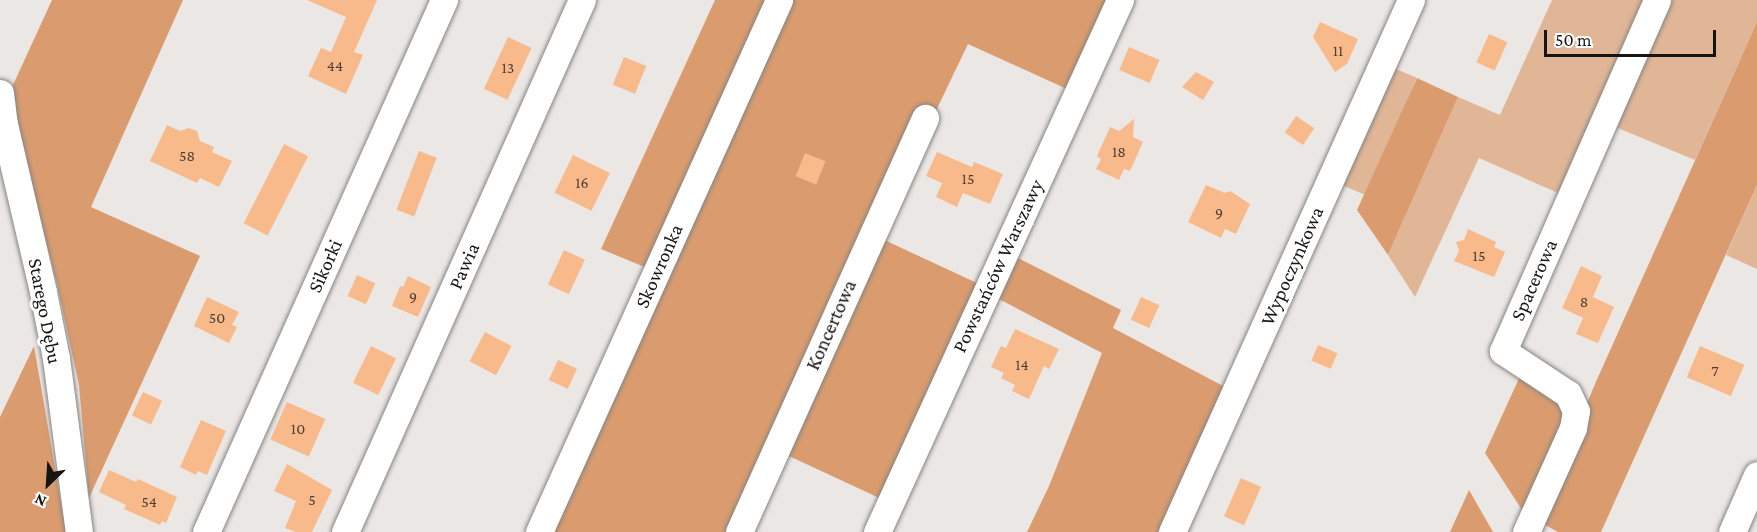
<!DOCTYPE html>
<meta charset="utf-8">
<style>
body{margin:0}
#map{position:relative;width:1757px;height:532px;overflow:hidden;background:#ebe7e4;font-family:"Crimson Pro",serif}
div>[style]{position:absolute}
.green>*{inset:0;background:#e1b697;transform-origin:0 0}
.forest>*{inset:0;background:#da9c6f;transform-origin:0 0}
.building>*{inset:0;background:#f9ba8b;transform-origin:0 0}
.roads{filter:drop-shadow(0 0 2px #878481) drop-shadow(0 0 2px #878481)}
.minor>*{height:27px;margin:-13.5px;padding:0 13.5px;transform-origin:13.5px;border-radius:13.5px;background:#fff}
span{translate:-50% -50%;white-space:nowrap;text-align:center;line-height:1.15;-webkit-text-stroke:6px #fff;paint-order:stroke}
.number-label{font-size:16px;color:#4f3e32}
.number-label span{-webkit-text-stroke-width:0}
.street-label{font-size:20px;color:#161514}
.north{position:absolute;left:18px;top:454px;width:60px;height:60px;-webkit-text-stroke:4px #fff;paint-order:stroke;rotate:205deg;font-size:16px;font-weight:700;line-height:24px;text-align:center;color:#161514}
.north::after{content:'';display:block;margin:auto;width:21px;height:27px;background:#161514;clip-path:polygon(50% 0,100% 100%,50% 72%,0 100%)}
.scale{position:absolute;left:1544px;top:30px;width:172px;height:27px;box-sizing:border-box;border:3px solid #161514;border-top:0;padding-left:8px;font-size:18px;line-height:21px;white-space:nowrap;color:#161514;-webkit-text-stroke:4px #fff;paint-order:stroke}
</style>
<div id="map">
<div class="green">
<i style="clip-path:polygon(1552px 0,1645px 0,1558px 193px,1479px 158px,1415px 297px,1388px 255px,1458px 97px,1500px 115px)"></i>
<i style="clip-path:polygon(1670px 0,1757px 0,1757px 22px,1695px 160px,1613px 126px)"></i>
<i style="left:1389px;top:66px;width:30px;height:128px;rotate:23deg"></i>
<i style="clip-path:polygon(1757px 185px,1757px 269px,1726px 255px)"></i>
</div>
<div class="forest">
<i style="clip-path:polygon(52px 0,183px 0,91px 207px,200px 256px,89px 498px,79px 385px,57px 284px,14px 117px,13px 85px)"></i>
<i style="clip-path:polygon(715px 0,768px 0,652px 270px,601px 249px)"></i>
<i style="clip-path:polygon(790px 0,1111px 0,1069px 90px,968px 44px,734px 532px,545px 532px)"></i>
<i style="clip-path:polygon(1757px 22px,1757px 185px,1601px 532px,1558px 532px,1538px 521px,1595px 384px)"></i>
<i style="clip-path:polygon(1417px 78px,1458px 97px,1388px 255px,1357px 210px)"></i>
<i style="left:878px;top:237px;width:115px;height:236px;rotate:25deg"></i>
<i style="clip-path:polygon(1018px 258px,1121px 310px,1113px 328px,1225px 387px,1162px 532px,1027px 532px,1049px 486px,1102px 353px,999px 299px)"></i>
<i style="clip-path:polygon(34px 346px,66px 532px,0 532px,0 417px)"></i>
<i style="clip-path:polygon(1521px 374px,1561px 397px,1569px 421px,1526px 516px,1485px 453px)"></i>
<i style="clip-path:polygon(1469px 490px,1493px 532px,1450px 532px)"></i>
</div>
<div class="building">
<i style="clip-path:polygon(307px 0,377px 0,354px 52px,363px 55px,346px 94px,308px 76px,321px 48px,331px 52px,346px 17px)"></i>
<i style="clip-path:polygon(1320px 22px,1358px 39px,1347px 64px,1335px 72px,1313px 37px)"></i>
<i style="left:1489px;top:34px;width:20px;height:31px;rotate:24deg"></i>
<i style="left:508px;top:37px;width:26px;height:57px;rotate:25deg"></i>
<i style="left:1129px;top:47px;width:33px;height:25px;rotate:23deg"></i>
<i style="left:624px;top:57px;width:24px;height:30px;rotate:22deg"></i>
<i style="clip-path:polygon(1196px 72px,1214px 82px,1203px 100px,1182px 87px)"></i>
<i style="left:1296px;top:116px;width:22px;height:20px;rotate:34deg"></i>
<i style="clip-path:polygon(1134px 119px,1133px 137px,1143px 142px,1130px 171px,1124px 169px,1119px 180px,1096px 169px,1101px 159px,1097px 156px,1110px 127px,1119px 131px)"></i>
<i style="clip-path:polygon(167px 125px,180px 131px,189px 128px,197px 131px,200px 141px,214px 147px,212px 152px,232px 161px,219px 187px,200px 178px,197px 183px,150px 161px)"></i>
<i style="left:284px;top:144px;width:27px;height:89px;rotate:27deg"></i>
<i style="left:419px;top:151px;width:19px;height:63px;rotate:21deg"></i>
<i style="clip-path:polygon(937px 152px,972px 167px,974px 162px,1003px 174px,990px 204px,963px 193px,957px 207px,936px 197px,942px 183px,926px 176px)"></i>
<i style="left:805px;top:153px;width:22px;height:25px;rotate:22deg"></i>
<i style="left:573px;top:155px;width:41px;height:42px;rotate:26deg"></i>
<i style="clip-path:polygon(1206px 185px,1225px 193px,1230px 191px,1250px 204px,1236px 234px,1225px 229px,1221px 238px,1188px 222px)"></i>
<i style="clip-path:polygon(1468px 229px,1496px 242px,1494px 247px,1505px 252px,1494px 277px,1454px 261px,1459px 251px,1456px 242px,1464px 240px)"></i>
<i style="left:564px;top:250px;width:23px;height:38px;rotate:25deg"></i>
<i style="clip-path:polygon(1581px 266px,1602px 276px,1593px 297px,1614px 307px,1598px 343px,1576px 334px,1583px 318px,1562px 308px)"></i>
<i style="left:357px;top:275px;width:20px;height:23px;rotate:24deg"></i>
<i style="clip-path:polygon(408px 276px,431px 287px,418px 317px,392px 306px,400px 286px,403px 287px)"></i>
<i style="clip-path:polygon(207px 297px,239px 312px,232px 325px,237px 327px,229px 343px,194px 326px)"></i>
<i style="left:1141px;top:297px;width:20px;height:25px;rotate:24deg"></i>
<i style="clip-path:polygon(1015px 329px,1059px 349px,1049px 369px,1044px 366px,1029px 399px,1012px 391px,1015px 385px,1001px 378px,1004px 373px,991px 367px,1001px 346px,1006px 348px)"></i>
<i style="left:485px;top:332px;width:30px;height:33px;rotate:28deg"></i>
<i style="left:1318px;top:345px;width:21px;height:17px;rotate:23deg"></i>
<i style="left:371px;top:346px;width:28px;height:41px;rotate:26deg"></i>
<i style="left:1700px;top:346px;width:48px;height:34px;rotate:23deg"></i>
<i style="left:558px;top:360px;width:21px;height:22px;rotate:25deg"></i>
<i style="left:143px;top:392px;width:21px;height:26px;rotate:25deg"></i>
<i style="left:287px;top:402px;width:42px;height:41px;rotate:24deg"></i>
<i style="clip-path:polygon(201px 420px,226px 431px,207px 475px,198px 471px,196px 475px,180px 467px)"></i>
<i style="clip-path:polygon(287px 464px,332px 490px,312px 532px,296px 532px,285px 528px,296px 501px,274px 491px)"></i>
<i style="clip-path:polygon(109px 470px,136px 482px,138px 479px,177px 497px,166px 523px,162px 521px,160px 525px,124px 509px,126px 505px,99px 492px)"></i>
<i style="left:1241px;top:478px;width:22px;height:42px;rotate:24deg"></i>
</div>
<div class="roads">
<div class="minor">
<i style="left:0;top:93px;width:31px;rotate:83deg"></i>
<i style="left:4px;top:124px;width:172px;rotate:76.9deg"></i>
<i style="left:43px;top:292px;width:67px;rotate:78.9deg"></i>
<i style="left:56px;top:358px;width:176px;rotate:82.5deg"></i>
<i style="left:206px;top:532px;width:583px;rotate:-65.9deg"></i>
<i style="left:345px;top:532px;width:582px;rotate:-65.99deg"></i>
<i style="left:539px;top:532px;width:584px;rotate:-65.72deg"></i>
<i style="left:739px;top:532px;width:454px;rotate:-65.8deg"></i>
<i style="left:877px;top:532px;width:585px;rotate:-65.45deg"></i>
<i style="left:1172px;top:532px;width:583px;rotate:-65.81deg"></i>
<i style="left:1526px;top:532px;width:114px;rotate:-65.7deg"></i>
<i style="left:1573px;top:428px;width:17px;rotate:-80deg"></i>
<i style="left:1576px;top:411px;width:19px;rotate:-115deg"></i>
<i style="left:1568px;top:394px;width:78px;rotate:-146.5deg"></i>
<i style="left:1503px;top:351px;width:383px;rotate:-66.3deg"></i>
<i style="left:1732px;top:532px;width:62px;rotate:-66.3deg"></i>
</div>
</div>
<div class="number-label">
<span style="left:1338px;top:51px">11</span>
<span style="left:335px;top:66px">44</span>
<span style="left:508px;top:68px">13</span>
<span style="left:1119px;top:152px">18</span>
<span style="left:187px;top:156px">58</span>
<span style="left:968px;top:179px">15</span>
<span style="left:582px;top:183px">16</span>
<span style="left:1219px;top:213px">9</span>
<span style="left:1479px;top:256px">15</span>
<span style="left:413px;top:297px">9</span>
<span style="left:1584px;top:302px">8</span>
<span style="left:217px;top:318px">50</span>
<span style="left:1022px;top:365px">14</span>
<span style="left:1715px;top:371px">7</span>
<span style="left:298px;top:429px">10</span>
<span style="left:312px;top:500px">5</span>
<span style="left:149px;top:502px">54</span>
</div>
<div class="street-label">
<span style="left:325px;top:266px;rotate:-66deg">Sikorki</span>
<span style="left:464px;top:266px;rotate:-66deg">Pawia</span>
<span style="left:659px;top:266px;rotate:-66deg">Skowronka</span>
<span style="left:998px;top:266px;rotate:-65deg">Powstańców Warszawy</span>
<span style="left:1292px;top:266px;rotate:-66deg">Wypoczynkowa</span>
<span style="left:1534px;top:280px;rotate:-66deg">Spacerowa</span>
<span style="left:45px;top:311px;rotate:79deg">Starego Dębu</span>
<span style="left:831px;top:325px;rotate:-66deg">Koncertowa</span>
</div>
<div class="north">N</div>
<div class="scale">50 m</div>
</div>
